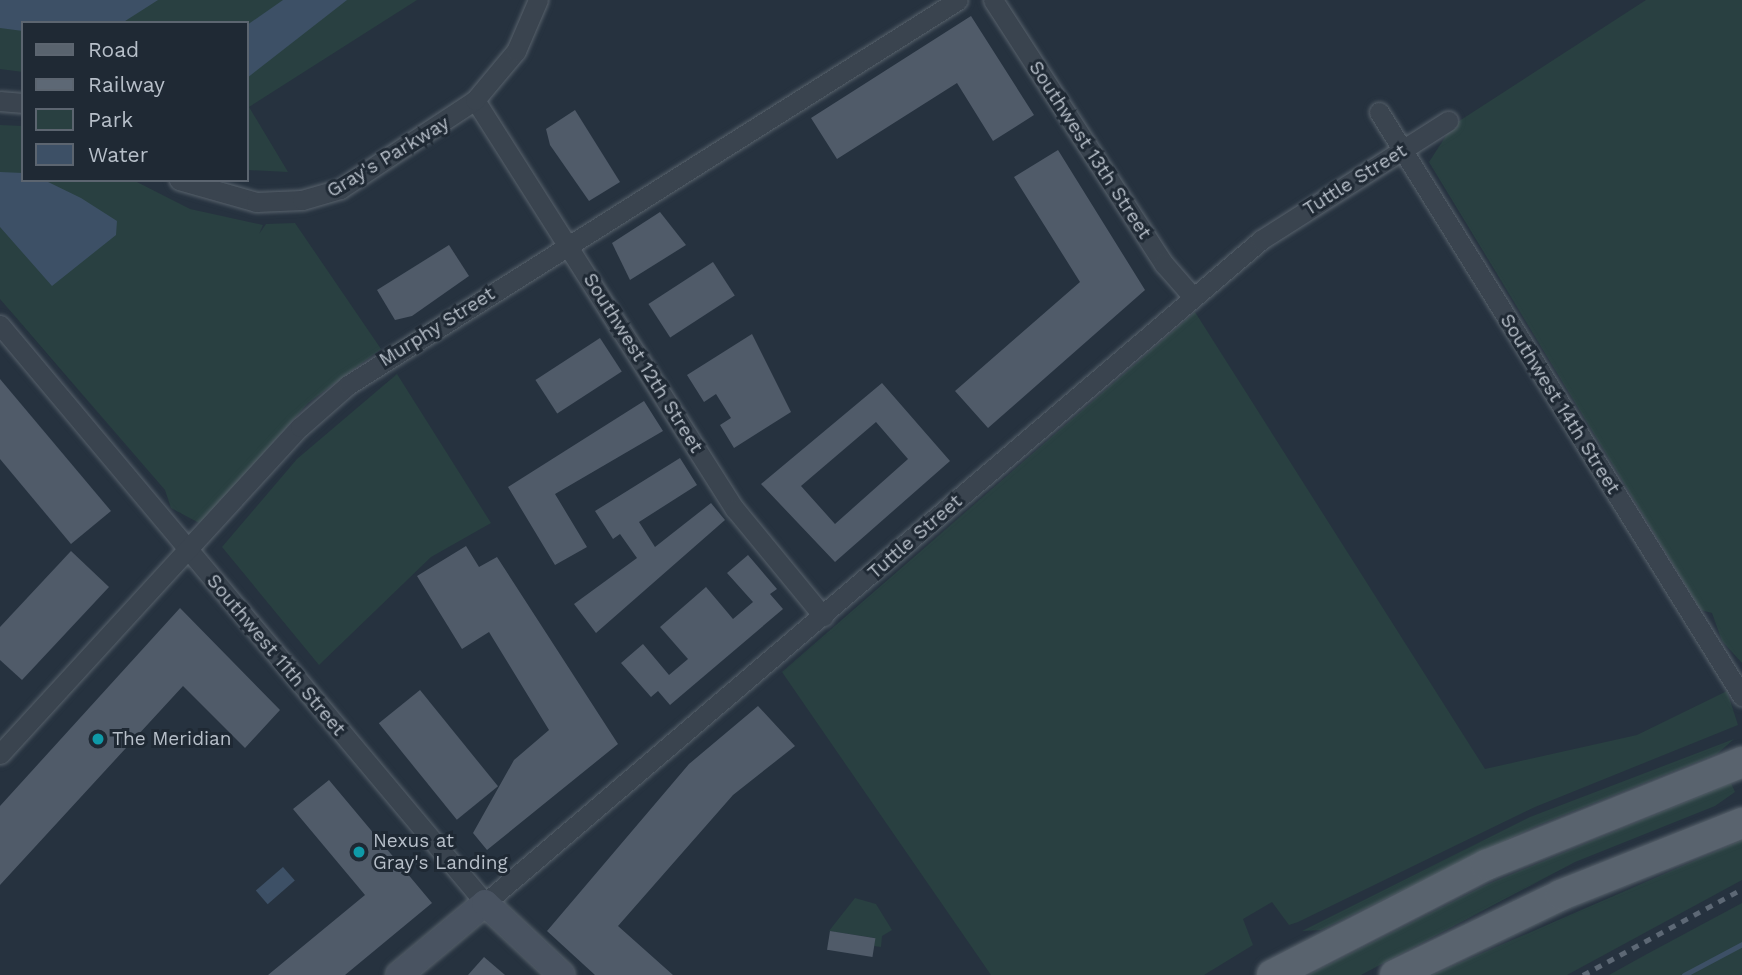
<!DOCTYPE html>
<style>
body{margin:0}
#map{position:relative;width:1742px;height:975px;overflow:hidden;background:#26323f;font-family:"Work Sans",sans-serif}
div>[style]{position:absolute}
.green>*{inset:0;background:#294041}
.water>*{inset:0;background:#3d5066;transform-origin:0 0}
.stream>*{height:5px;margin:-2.5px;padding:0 2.5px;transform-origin:2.5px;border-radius:2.5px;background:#3d5066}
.building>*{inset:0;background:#505b69;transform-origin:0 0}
.roads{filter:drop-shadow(0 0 2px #58626c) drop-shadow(0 0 2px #58626c)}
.street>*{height:19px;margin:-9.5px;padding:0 9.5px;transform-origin:9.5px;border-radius:9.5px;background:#3a444f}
.secondary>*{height:26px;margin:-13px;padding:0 13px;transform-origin:13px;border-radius:13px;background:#495361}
.primary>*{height:30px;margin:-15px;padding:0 15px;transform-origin:15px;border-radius:15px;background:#59636e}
.rail>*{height:5px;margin-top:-2.5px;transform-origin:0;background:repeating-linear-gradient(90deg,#5d6875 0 7px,transparent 0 14px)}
.dots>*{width:19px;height:19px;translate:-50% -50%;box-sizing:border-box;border:4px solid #1f2934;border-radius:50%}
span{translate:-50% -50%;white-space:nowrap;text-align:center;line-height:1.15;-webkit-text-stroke:6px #1f2934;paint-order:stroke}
.street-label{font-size:19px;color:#b7bfc9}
.poi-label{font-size:19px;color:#b7bfc9}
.left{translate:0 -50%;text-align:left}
.legend{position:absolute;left:21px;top:21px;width:228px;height:161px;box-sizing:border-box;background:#1f2934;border:2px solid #5c6570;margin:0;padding:9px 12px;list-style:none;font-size:21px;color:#b7bfc9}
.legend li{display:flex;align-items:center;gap:14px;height:35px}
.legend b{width:35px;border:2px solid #5c6570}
</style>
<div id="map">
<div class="green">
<i style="clip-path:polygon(0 0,417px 0,249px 107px,288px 172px,247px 170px,247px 23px,23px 23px,23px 72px,0 69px)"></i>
<i style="clip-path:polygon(1646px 0,1742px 0,1742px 663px,1722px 641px,1712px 613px,1701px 610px,1429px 162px,1453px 125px)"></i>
<i style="clip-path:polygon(0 125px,23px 126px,23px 180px,133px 180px,190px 209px,263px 225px,259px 234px,266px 224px,295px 223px,381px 349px,308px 403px,201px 524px,171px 508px,165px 490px,0 299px)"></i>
<i style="clip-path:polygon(1195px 312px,1485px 769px,1637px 735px,1727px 691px,1738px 725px,1535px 807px,1298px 922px,1289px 925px,1272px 902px,1243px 919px,1253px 945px,1204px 975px,991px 975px,782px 672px)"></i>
<i style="clip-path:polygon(397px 374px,491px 523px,431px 557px,319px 665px,222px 547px,297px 459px)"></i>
<i style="clip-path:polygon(1734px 739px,1717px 754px,1536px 826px,1321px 930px,1302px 931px,1530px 817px)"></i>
<i style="clip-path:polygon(1731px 783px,1735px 792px,1715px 806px,1575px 862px,1361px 975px,1308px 975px,1486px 885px)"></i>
<i style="clip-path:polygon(1742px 840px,1742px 880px,1567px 975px,1432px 975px)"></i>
<i style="clip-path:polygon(855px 898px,876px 904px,892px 930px,882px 936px,881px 947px,874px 946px,875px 938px,829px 931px)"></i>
<i style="clip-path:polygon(1742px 903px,1742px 975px,1609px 975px,1647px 954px)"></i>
</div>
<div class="water">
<i style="clip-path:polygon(0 0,158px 0,122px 23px,23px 23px,23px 31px,0 28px)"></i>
<i style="clip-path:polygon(283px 0,347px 0,247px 78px,247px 25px)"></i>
<i style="clip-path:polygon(0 172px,23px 173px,23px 180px,44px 180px,81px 198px,117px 221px,116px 235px,52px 286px,0 227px)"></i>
<i style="left:283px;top:867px;width:18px;height:36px;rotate:49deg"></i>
</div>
<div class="stream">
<i style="left:1684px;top:975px;width:66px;rotate:-28.1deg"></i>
</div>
<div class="building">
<i style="clip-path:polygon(971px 16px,1034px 115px,993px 141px,957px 83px,837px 159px,811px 118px)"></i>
<i style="clip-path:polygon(575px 110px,620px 182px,589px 201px,550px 145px,546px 129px)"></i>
<i style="clip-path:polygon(1058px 150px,1145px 290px,988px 428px,955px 391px,1080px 282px,1014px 177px)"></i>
<i style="clip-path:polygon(660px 212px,686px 245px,630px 280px,612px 243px)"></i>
<i style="clip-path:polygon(449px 245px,469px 276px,412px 316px,395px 320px,377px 290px)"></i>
<i style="left:713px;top:262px;width:40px;height:77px;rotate:57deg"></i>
<i style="clip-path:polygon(752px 334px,791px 412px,734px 448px,720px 425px,731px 418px,716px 394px,704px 402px,687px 375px)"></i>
<i style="left:600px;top:338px;width:40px;height:77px;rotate:57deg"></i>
<i style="clip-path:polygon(0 379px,111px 511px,71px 544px,0 459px)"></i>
<i style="clip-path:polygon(evenodd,882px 383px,950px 461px,835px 562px,761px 484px,882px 383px,876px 422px,908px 459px,835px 524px,801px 486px,876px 422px)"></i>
<i style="clip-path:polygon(644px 401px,663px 431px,555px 494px,587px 547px,555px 565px,508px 487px)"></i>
<i style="clip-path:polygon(680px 458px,697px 485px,639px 522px,655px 547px,711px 503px,725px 520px,596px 633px,574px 604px,637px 558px,620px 534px,613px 539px,595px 511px)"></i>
<i style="clip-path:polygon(466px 546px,479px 567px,497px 557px,618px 744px,487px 850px,473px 833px,514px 760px,549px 730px,489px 632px,462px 649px,417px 576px)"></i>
<i style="clip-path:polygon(71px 551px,109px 587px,22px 680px,0 660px,0 627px)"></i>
<i style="clip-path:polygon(748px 555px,777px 589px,770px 594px,783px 609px,670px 705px,658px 691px,651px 697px,621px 663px,643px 644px,669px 675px,688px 659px,660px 627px,706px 587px,733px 619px,753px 602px,727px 573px)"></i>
<i style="clip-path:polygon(180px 608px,280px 710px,245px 748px,183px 686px,0 885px,0 806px)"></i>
<i style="left:420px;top:690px;width:124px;height:53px;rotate:51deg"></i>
<i style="clip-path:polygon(758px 706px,795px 746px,733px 795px,618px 926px,673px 975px,595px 975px,547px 931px,689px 764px)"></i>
<i style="clip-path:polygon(329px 780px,432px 903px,345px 975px,268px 975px,365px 895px,293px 809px)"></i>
<i style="left:830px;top:931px;width:46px;height:19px;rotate:9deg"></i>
<i style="clip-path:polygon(484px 957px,505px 975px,468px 975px)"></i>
</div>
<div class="roads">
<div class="street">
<i style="left:993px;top:0;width:315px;rotate:57.1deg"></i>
<i style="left:1164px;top:264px;width:44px;rotate:48.7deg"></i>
<i style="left:475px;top:100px;width:485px;rotate:57.6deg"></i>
<i style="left:735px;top:509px;width:139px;rotate:50.6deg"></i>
<i style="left:0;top:101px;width:23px;rotate:5deg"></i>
<i style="left:1379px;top:112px;width:688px;rotate:58.14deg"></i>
<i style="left:179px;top:180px;width:80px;rotate:15.9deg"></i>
<i style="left:256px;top:202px;width:46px;rotate:-2.5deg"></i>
<i style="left:302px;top:200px;width:40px;rotate:-16deg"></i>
<i style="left:340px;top:189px;width:162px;rotate:-33.4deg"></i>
<i style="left:475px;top:100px;width:64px;rotate:-50.1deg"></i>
<i style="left:516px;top:51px;width:56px;rotate:-66.7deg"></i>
<i style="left:0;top:325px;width:755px;rotate:50deg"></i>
<i style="left:485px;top:903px;width:1021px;rotate:-40.51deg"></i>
<i style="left:1261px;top:240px;width:222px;rotate:-32.5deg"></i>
<i style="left:0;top:754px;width:444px;rotate:-47.5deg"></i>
<i style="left:300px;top:427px;width:64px;rotate:-41.2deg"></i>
<i style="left:348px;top:385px;width:721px;rotate:-32.26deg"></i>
</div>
<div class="secondary">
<i style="left:399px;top:975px;width:112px;rotate:-39.9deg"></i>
<i style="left:485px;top:903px;width:105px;rotate:43.1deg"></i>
</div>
<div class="primary">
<i style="left:1272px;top:975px;width:241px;rotate:-27.2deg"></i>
<i style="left:1486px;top:865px;width:276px;rotate:-21.9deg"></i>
<i style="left:1395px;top:975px;width:184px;rotate:-25.7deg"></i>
<i style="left:1561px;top:895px;width:195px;rotate:-21.7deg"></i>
</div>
</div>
<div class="rail">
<i style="left:1583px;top:975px;width:181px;rotate:-28.4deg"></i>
</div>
<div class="dots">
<i style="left:98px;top:739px;background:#0f9aa8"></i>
<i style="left:359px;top:852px;background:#0f9aa8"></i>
</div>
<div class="street-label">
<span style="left:1090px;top:150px;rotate:57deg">Southwest 13th Street</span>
<span style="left:388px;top:157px;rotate:-31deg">Gray's Parkway</span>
<span style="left:1355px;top:180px;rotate:-32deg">Tuttle Street</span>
<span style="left:437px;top:327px;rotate:-32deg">Murphy Street</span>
<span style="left:643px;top:363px;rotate:58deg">Southwest 12th Street</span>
<span style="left:1560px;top:404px;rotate:58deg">Southwest 14th Street</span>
<span style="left:915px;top:537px;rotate:-41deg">Tuttle Street</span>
<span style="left:276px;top:655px;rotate:50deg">Southwest 11th Street</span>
</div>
<div class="poi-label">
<span class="left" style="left:112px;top:739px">The Meridian</span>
<span class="left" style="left:373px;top:852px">Nexus at<br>Gray's Landing</span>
</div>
<ul class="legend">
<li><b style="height:9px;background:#59636e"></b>Road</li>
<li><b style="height:9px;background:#5d6875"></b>Railway</li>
<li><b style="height:19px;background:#294041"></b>Park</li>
<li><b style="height:19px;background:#3d5066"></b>Water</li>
</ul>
</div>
